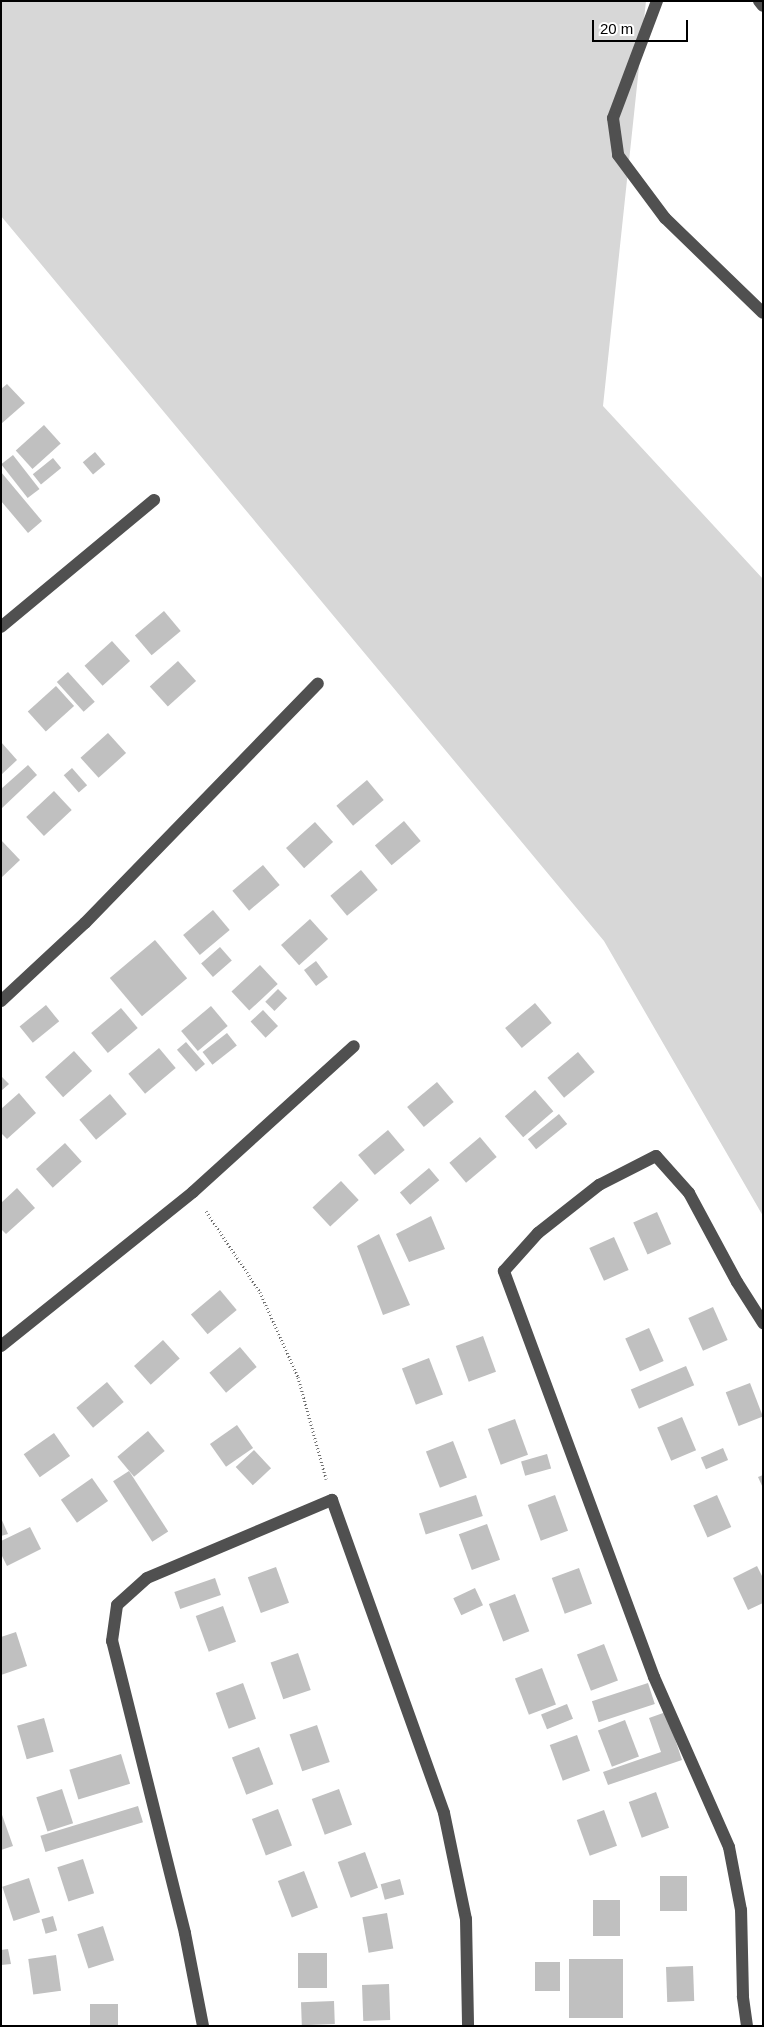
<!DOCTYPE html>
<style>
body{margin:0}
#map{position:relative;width:764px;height:2027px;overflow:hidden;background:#fff;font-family:Helvetica,sans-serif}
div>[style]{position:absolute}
.green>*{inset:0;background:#d7d7d7}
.building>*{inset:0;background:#c0c0c0;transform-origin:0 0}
.path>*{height:3px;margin-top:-1.5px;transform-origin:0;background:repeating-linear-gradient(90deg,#727272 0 1px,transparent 0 3.5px)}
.minor>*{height:12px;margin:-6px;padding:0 6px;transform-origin:6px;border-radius:6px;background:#505050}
span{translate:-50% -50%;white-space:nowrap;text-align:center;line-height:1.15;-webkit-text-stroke:5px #fff;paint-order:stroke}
.frame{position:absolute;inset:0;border:2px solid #000;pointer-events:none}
.scale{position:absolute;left:592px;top:20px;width:96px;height:22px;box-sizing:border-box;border:2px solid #000;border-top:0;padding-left:6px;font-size:15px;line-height:18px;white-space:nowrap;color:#000;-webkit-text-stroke:4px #fff;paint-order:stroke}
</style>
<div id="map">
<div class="green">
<i style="clip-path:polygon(1px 1px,646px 1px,603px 406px,763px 579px,763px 1216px,604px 941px,1px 216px)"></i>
</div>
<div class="building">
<i style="clip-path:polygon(7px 384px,25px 403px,1px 424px,1px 389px)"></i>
<i style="left:44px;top:425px;width:25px;height:38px;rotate:48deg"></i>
<i style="left:95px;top:452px;width:16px;height:16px;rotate:50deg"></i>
<i style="left:13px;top:455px;width:43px;height:15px;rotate:52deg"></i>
<i style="left:53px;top:458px;width:13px;height:26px;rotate:51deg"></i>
<i style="clip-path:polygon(1px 472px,42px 521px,28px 533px,1px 501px)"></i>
<i style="left:164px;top:611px;width:26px;height:38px;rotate:50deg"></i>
<i style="left:112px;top:641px;width:27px;height:37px;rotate:48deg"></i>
<i style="left:178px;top:661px;width:27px;height:38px;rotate:48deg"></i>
<i style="left:68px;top:672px;width:40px;height:15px;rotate:48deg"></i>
<i style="left:56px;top:686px;width:27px;height:38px;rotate:48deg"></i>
<i style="left:108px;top:733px;width:27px;height:37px;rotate:48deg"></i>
<i style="clip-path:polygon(1px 742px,17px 760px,1px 775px)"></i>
<i style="clip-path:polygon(28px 765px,37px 775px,1px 809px,1px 789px)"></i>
<i style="left:72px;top:768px;width:23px;height:11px;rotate:49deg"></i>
<i style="left:367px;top:780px;width:26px;height:40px;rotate:50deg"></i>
<i style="left:54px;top:791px;width:26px;height:38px;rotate:47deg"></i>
<i style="left:404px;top:821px;width:26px;height:38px;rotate:50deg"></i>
<i style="left:315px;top:822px;width:27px;height:39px;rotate:48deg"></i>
<i style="clip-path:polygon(1px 840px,20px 860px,1px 878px)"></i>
<i style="left:263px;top:865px;width:26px;height:40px;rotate:50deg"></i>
<i style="left:361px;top:870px;width:26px;height:40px;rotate:50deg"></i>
<i style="left:213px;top:910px;width:26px;height:39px;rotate:50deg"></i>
<i style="left:310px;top:919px;width:27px;height:39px;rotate:48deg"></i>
<i style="left:155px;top:940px;width:50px;height:59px;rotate:50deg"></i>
<i style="left:220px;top:947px;width:18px;height:25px;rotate:49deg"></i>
<i style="left:316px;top:961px;width:20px;height:15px;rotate:53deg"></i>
<i style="left:260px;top:965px;width:26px;height:39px;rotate:47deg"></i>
<i style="left:278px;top:989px;width:13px;height:18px;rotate:45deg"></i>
<i style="left:535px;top:1003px;width:26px;height:39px;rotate:50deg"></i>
<i style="left:46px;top:1005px;width:21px;height:34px;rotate:51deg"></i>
<i style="left:211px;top:1006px;width:26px;height:39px;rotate:50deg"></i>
<i style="left:121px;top:1008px;width:26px;height:39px;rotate:50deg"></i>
<i style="left:263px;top:1010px;width:22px;height:17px;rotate:47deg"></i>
<i style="left:227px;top:1033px;width:16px;height:31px;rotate:52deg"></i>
<i style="left:186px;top:1042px;width:29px;height:12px;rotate:49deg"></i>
<i style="left:159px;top:1048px;width:26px;height:40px;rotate:50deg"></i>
<i style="left:74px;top:1051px;width:27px;height:39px;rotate:48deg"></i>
<i style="left:578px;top:1052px;width:26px;height:40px;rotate:50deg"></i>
<i style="clip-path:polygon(1px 1076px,9px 1084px,1px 1091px)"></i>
<i style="left:437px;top:1082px;width:26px;height:39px;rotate:50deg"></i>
<i style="left:535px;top:1090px;width:28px;height:40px;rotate:49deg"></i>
<i style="clip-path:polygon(19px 1093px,36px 1113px,7px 1139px,1px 1133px,1px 1109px)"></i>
<i style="left:110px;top:1094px;width:26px;height:40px;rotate:50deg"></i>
<i style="left:559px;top:1114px;width:13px;height:40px;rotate:51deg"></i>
<i style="left:388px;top:1130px;width:26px;height:39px;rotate:50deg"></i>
<i style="left:480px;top:1137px;width:26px;height:40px;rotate:50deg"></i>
<i style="left:65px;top:1143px;width:25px;height:39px;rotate:48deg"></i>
<i style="left:429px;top:1168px;width:16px;height:38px;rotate:50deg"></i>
<i style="left:341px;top:1181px;width:26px;height:39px;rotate:47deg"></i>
<i style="clip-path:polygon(17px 1188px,35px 1208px,6px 1234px,1px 1229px,1px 1203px)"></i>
<i style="left:657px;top:1212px;width:35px;height:26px;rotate:66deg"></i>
<i style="clip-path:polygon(431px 1216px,445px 1249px,409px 1262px,396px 1234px)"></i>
<i style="clip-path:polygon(379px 1234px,410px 1305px,383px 1315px,357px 1246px)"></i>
<i style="left:614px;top:1237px;width:36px;height:27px;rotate:66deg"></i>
<i style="left:220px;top:1290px;width:26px;height:38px;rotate:50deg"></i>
<i style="left:713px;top:1307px;width:36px;height:27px;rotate:66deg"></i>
<i style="left:649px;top:1328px;width:36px;height:26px;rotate:66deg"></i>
<i style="left:483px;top:1336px;width:38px;height:29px;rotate:70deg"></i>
<i style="left:163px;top:1340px;width:25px;height:39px;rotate:48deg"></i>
<i style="left:240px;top:1347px;width:26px;height:40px;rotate:50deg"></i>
<i style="left:429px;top:1358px;width:39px;height:29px;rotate:69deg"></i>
<i style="left:686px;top:1366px;width:21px;height:60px;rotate:67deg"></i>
<i style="left:107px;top:1382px;width:26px;height:40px;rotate:50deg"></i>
<i style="left:750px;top:1383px;width:36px;height:26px;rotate:69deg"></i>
<i style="left:682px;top:1417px;width:36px;height:27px;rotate:67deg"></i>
<i style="left:515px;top:1419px;width:38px;height:29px;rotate:70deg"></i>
<i style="left:237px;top:1425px;width:28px;height:33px;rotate:55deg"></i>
<i style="left:148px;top:1431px;width:26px;height:40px;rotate:50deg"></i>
<i style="left:54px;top:1433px;width:28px;height:37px;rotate:55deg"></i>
<i style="left:453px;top:1441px;width:39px;height:29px;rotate:69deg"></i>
<i style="left:723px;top:1448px;width:13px;height:24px;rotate:67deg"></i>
<i style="left:254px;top:1450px;width:25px;height:25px;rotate:47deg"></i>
<i style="left:547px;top:1454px;width:15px;height:27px;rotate:74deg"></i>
<i style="left:129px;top:1471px;width:72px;height:19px;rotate:57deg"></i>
<i style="clip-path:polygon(763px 1475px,763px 1488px,758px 1477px)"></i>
<i style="left:92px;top:1478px;width:28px;height:38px;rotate:55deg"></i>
<i style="left:476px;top:1495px;width:22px;height:60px;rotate:72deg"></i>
<i style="left:555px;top:1495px;width:38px;height:29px;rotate:70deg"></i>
<i style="left:717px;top:1495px;width:35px;height:26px;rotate:66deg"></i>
<i style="clip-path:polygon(1px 1518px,8px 1534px,1px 1536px)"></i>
<i style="left:487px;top:1524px;width:38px;height:30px;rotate:70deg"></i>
<i style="clip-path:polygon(30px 1527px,41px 1549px,7px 1566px,1px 1554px,1px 1541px)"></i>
<i style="clip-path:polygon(757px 1566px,763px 1578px,763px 1603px,748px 1610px,733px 1578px)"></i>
<i style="left:276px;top:1567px;width:38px;height:30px;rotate:70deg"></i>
<i style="left:579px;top:1568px;width:38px;height:29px;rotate:70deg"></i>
<i style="left:215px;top:1578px;width:18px;height:43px;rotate:71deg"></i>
<i style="left:475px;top:1588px;width:19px;height:24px;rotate:65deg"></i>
<i style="left:515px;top:1594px;width:40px;height:28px;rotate:69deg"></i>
<i style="left:223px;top:1606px;width:38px;height:29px;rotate:70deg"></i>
<i style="clip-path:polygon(16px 1632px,27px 1666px,1px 1675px,1px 1637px)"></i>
<i style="left:604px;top:1644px;width:39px;height:29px;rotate:69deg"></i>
<i style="left:298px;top:1653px;width:39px;height:29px;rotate:71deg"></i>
<i style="left:542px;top:1668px;width:39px;height:29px;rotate:69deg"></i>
<i style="left:243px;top:1683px;width:38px;height:29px;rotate:70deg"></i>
<i style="left:648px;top:1683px;width:22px;height:59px;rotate:72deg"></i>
<i style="left:567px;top:1704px;width:16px;height:28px;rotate:68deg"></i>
<i style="clip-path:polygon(666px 1712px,682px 1760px,608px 1785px,603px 1772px,661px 1752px,649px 1718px)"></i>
<i style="left:44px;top:1718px;width:35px;height:28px;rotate:74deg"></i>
<i style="left:625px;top:1720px;width:39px;height:29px;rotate:69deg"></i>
<i style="left:317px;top:1725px;width:39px;height:29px;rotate:71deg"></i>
<i style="left:577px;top:1735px;width:38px;height:29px;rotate:70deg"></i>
<i style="left:259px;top:1747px;width:40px;height:29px;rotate:69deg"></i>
<i style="left:121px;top:1754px;width:31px;height:54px;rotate:73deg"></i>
<i style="left:62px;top:1789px;width:36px;height:27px;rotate:72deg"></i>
<i style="left:339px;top:1789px;width:38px;height:29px;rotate:70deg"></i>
<i style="left:656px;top:1792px;width:38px;height:29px;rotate:70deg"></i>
<i style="left:138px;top:1806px;width:17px;height:102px;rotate:73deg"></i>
<i style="left:278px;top:1809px;width:39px;height:28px;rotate:69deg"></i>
<i style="left:604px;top:1810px;width:38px;height:29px;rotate:70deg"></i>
<i style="clip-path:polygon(1px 1812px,13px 1846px,1px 1850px)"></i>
<i style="left:365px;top:1852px;width:38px;height:29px;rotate:70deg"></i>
<i style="left:83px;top:1859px;width:36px;height:27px;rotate:72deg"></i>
<i style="left:304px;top:1871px;width:39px;height:28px;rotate:69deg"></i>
<i style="left:660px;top:1876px;width:27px;height:35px"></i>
<i style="left:29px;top:1878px;width:36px;height:28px;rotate:72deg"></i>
<i style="left:400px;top:1879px;width:16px;height:20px;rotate:75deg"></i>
<i style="left:593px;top:1900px;width:27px;height:36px"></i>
<i style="left:387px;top:1913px;width:36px;height:25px;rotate:80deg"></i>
<i style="left:53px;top:1916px;width:15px;height:12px;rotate:74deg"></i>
<i style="left:103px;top:1926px;width:36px;height:27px;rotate:72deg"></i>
<i style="clip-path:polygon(8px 1949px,11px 1964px,1px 1965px,1px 1950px)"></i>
<i style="left:298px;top:1953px;width:29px;height:35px"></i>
<i style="left:56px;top:1955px;width:36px;height:28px;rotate:82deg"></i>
<i style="left:623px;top:1959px;width:59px;height:54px;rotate:90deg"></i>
<i style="left:535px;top:1962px;width:25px;height:29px"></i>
<i style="left:693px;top:1966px;width:35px;height:27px;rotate:88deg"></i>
<i style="left:389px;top:1984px;width:36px;height:27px;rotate:88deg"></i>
<i style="left:334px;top:2001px;width:23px;height:33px;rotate:88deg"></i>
<i style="left:90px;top:2004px;width:28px;height:22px"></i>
</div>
<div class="path">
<i style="left:206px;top:1211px;width:97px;rotate:56.3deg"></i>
<i style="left:260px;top:1292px;width:93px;rotate:65.9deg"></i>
<i style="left:298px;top:1377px;width:106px;rotate:74.6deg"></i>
</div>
<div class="minor">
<i style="left:657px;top:1px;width:125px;rotate:110.6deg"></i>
<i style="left:613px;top:118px;width:37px;rotate:82deg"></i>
<i style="left:618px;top:155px;width:79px;rotate:53.3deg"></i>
<i style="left:665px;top:218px;width:136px;rotate:44.1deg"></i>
<i style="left:759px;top:1px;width:6px;rotate:51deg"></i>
<i style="left:1px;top:627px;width:199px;rotate:-39.7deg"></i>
<i style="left:1px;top:1001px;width:115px;rotate:-42.9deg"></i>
<i style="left:85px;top:923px;width:334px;rotate:-45.8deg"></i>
<i style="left:1px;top:1346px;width:246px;rotate:-38.7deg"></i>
<i style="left:193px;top:1192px;width:217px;rotate:-42.2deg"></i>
<i style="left:203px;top:2026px;width:95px;rotate:-101deg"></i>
<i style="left:185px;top:1933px;width:301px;rotate:-104deg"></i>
<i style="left:112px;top:1641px;width:36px;rotate:-82deg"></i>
<i style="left:117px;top:1605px;width:40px;rotate:-42deg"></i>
<i style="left:147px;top:1578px;width:201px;rotate:-22.9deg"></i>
<i style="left:332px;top:1500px;width:332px;rotate:70.3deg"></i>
<i style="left:444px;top:1813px;width:108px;rotate:78.3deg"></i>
<i style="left:466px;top:1919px;width:107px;rotate:88.9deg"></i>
<i style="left:747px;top:2026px;width:30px;rotate:-98deg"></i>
<i style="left:743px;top:1996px;width:86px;rotate:-91.3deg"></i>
<i style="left:741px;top:1910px;width:64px;rotate:-100.8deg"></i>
<i style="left:729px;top:1847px;width:186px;rotate:-113.8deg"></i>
<i style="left:654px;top:1677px;width:433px;rotate:-110.3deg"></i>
<i style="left:504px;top:1271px;width:51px;rotate:-48.2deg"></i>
<i style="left:538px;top:1233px;width:78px;rotate:-38.2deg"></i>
<i style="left:599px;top:1185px;width:64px;rotate:-27deg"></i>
<i style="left:656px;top:1156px;width:50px;rotate:48.3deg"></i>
<i style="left:689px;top:1193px;width:101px;rotate:61.7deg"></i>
<i style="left:737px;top:1282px;width:49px;rotate:57.6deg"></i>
</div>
<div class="frame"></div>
<div class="scale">20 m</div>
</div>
